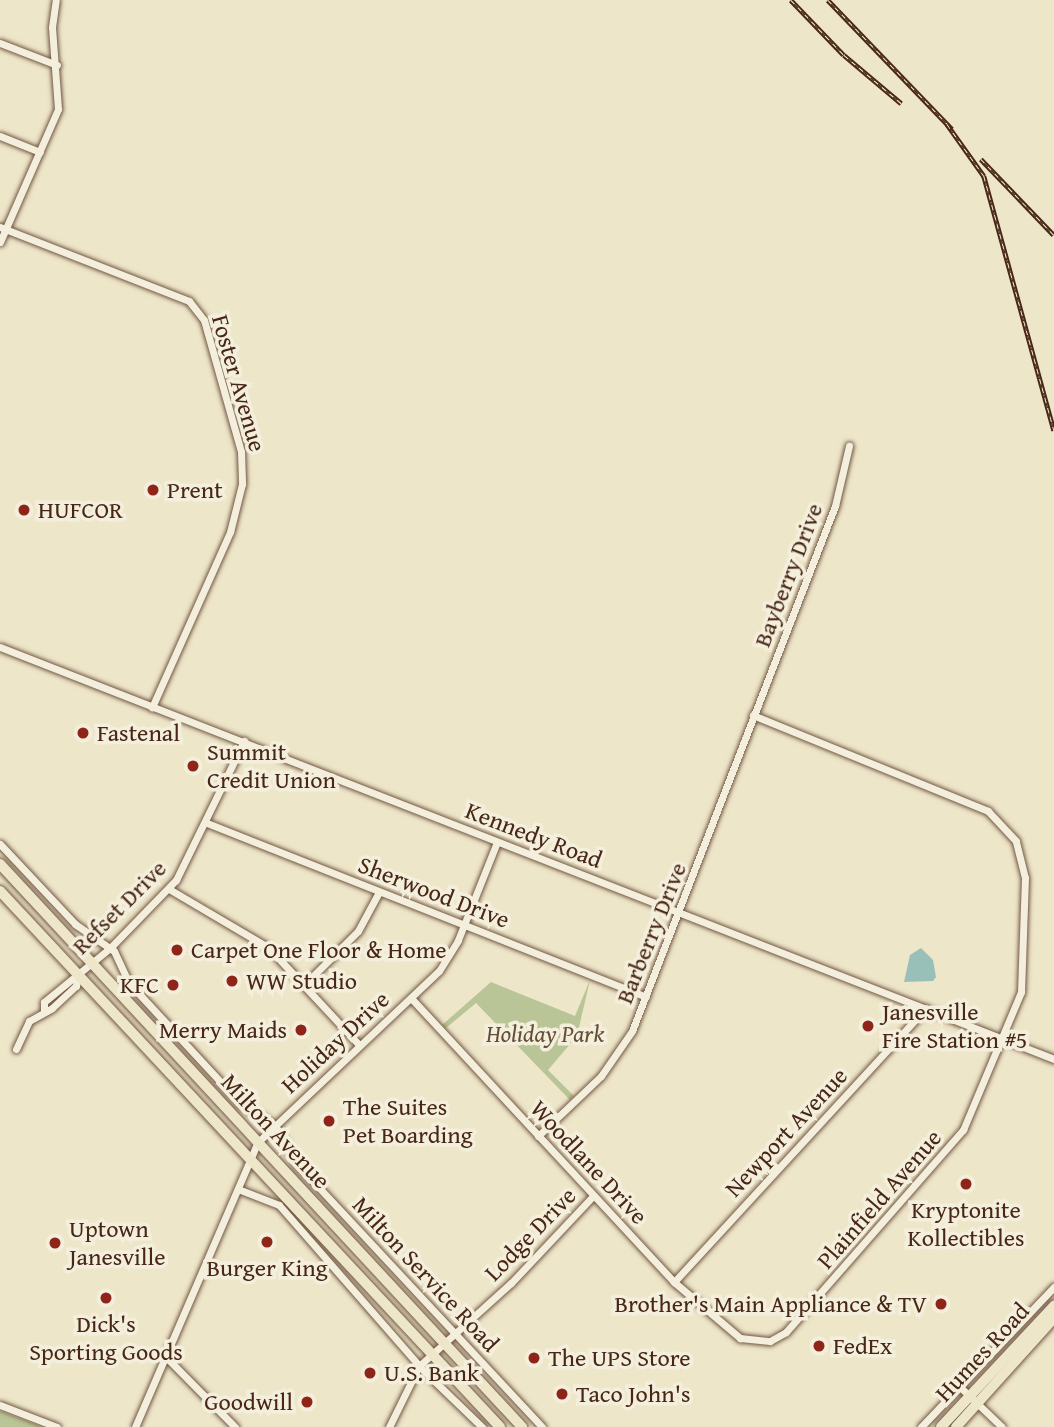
<!DOCTYPE html>
<style>
body{margin:0}
#map{position:relative;width:1054px;height:1427px;overflow:hidden;background:#eee6c9;font-family:"Gentium Book Plus",serif}
div>[style]{position:absolute}
.green>*{inset:0;background:#b9c596}
.water>*{inset:0;background:#99bfb9}
.roads{filter:drop-shadow(0 0 2px #725744) drop-shadow(0 0 2px #725744)}
.minor>*{height:7px;margin:-3.5px;padding:0 3.5px;transform-origin:3.5px;border-radius:3.5px;background:#f4efdc}
.major>*{height:10px;margin:-5px;padding:0 5px;transform-origin:5px;border-radius:5px;background:#eee6c9}
.rail>*{height:4.5px;margin-top:-2.25px;transform-origin:0;background:repeating-linear-gradient(90deg,#f4efdc 0 5px,#482717 0 10px);box-sizing:border-box;border-block:2px solid #482717}
.dots>*{width:19px;height:19px;translate:-50% -50%;box-sizing:border-box;border:4px solid #f4efdc;border-radius:50%}
span{translate:-50% -50%;white-space:nowrap;text-align:center;line-height:1.15;-webkit-text-stroke:7px #f4efdc;paint-order:stroke}
.street-label{font-size:24px;color:#482717}
.poi-label{font-size:24px;color:#482717}
.left{translate:0 -50%;text-align:left}
.right{translate:-100% -50%;text-align:right}
.park-label{font-size:24px;color:#644e37;font-style:italic}
</style>
<div id="map">
<div class="green">
<i style="clip-path:polygon(590px 980px,577px 1036px,548px 1070px,574px 1096px,570px 1100px,476px 1003px,446px 1028px,442px 1025px,491px 982px,575px 1016px)"></i>
<i style="clip-path:polygon(0 1411px,42px 1427px,0 1427px)"></i>
</div>
<div class="water">
<i style="clip-path:polygon(921px 948px,933px 960px,936px 977px,933px 981px,904px 982px,910px 955px)"></i>
</div>
<div class="roads">
<div class="minor">
<i style="left:0;top:43px;width:61px;rotate:21.1deg"></i>
<i style="left:0;top:136px;width:43px;rotate:21.8deg"></i>
<i style="left:0;top:227px;width:203px;rotate:21.4deg"></i>
<i style="left:189px;top:301px;width:24px;rotate:52deg"></i>
<i style="left:204px;top:320px;width:137px;rotate:74.3deg"></i>
<i style="left:241px;top:452px;width:32px;rotate:88deg"></i>
<i style="left:242px;top:484px;width:49px;rotate:104deg"></i>
<i style="left:230px;top:532px;width:192px;rotate:114deg"></i>
<i style="left:0;top:242px;width:145px;rotate:-66.4deg"></i>
<i style="left:58px;top:109px;width:82px;rotate:-94.2deg"></i>
<i style="left:52px;top:27px;width:27px;rotate:-82deg"></i>
<i style="left:0;top:647px;width:1132px;rotate:21.35deg"></i>
<i style="left:207px;top:823px;width:472px;rotate:21.6deg"></i>
<i style="left:0;top:844px;width:110px;rotate:46.8deg"></i>
<i style="left:75px;top:924px;width:47px;rotate:34.7deg"></i>
<i style="left:114px;top:951px;width:35px;rotate:65deg"></i>
<i style="left:129px;top:983px;width:165px;rotate:47.2deg"></i>
<i style="left:241px;top:1104px;width:40px;rotate:32deg"></i>
<i style="left:275px;top:1125px;width:43px;rotate:61.1deg"></i>
<i style="left:296px;top:1163px;width:361px;rotate:47deg"></i>
<i style="left:169px;top:889px;width:116px;rotate:30.5deg"></i>
<i style="left:269px;top:948px;width:132px;rotate:47.1deg"></i>
<i style="left:304px;top:985px;width:76px;rotate:-45deg"></i>
<i style="left:358px;top:931px;width:44px;rotate:-61.7deg"></i>
<i style="left:411px;top:998px;width:387px;rotate:47.2deg"></i>
<i style="left:674px;top:1282px;width:87px;rotate:40.3deg"></i>
<i style="left:740px;top:1338px;width:30px;rotate:6deg"></i>
<i style="left:770px;top:1341px;width:18px;rotate:-29deg"></i>
<i style="left:786px;top:1332px;width:269px;rotate:-48.8deg"></i>
<i style="left:963px;top:1130px;width:150px;rotate:-67.2deg"></i>
<i style="left:1021px;top:992px;width:114px;rotate:-88deg"></i>
<i style="left:1025px;top:878px;width:38px;rotate:-104deg"></i>
<i style="left:1016px;top:841px;width:41px;rotate:-133deg"></i>
<i style="left:988px;top:811px;width:254px;rotate:-157.8deg"></i>
<i style="left:44px;top:1012px;width:10px;rotate:-90deg"></i>
<i style="left:44px;top:1002px;width:85px;rotate:-39.3deg"></i>
<i style="left:110px;top:948px;width:95px;rotate:-45.9deg"></i>
<i style="left:176px;top:880px;width:155px;rotate:-63.9deg"></i>
<i style="left:16px;top:1049px;width:31px;rotate:-65deg"></i>
<i style="left:29px;top:1021px;width:26px;rotate:-29deg"></i>
<i style="left:52px;top:1008px;width:33px;rotate:-43deg"></i>
<i style="left:76px;top:986px;width:12px;rotate:-81deg"></i>
<i style="left:538px;top:1136px;width:87px;rotate:-43.6deg"></i>
<i style="left:601px;top:1076px;width:55px;rotate:-55.4deg"></i>
<i style="left:632px;top:1031px;width:563px;rotate:-68.86deg"></i>
<i style="left:835px;top:506px;width:62px;rotate:-76.9deg"></i>
<i style="left:238px;top:1189px;width:44px;rotate:21.3deg"></i>
<i style="left:279px;top:1205px;width:220px;rotate:48.9deg"></i>
<i style="left:424px;top:1371px;width:81px;rotate:44deg"></i>
<i style="left:674px;top:1282px;width:372px;rotate:-47.4deg"></i>
<i style="left:165px;top:1356px;width:100px;rotate:45.4deg"></i>
<i style="left:959px;top:1386px;width:59px;rotate:43.6deg"></i>
<i style="left:0;top:1405px;width:61px;rotate:21.1deg"></i>
<i style="left:135px;top:1427px;width:310px;rotate:-66.7deg"></i>
<i style="left:258px;top:1142px;width:249px;rotate:-43.4deg"></i>
<i style="left:439px;top:971px;width:36px;rotate:-58deg"></i>
<i style="left:458px;top:940px;width:105px;rotate:-68.3deg"></i>
<i style="left:389px;top:1427px;width:68px;rotate:-63.8deg"></i>
<i style="left:419px;top:1366px;width:124px;rotate:-42.1deg"></i>
<i style="left:511px;top:1283px;width:120px;rotate:-46.7deg"></i>
<i style="left:921px;top:1427px;width:193px;rotate:-46.5deg"></i>
</div>
<div class="major">
<i style="left:0;top:864px;width:768px;rotate:47.16deg"></i>
<i style="left:0;top:891px;width:733px;rotate:46.99deg"></i>
<i style="left:941px;top:1427px;width:166px;rotate:-47deg"></i>
<i style="left:956px;top:1427px;width:147px;rotate:-48deg"></i>
</div>
</div>
<div class="rail">
<i style="left:791px;top:0;width:76px;rotate:46.1deg"></i>
<i style="left:844px;top:55px;width:75px;rotate:40.1deg"></i>
<i style="left:828px;top:0;width:179px;rotate:46.1deg"></i>
<i style="left:947px;top:124px;width:64px;rotate:54.6deg"></i>
<i style="left:984px;top:176px;width:264px;rotate:74.6deg"></i>
<i style="left:981px;top:159px;width:105px;rotate:46.2deg"></i>
</div>
<div class="dots">
<i style="left:153px;top:490px;background:#8f2418"></i>
<i style="left:24px;top:510px;background:#8f2418"></i>
<i style="left:83px;top:733px;background:#8f2418"></i>
<i style="left:193px;top:766px;background:#8f2418"></i>
<i style="left:177px;top:950px;background:#8f2418"></i>
<i style="left:232px;top:981px;background:#8f2418"></i>
<i style="left:173px;top:985px;background:#8f2418"></i>
<i style="left:868px;top:1026px;background:#8f2418"></i>
<i style="left:301px;top:1030px;background:#8f2418"></i>
<i style="left:329px;top:1121px;background:#8f2418"></i>
<i style="left:966px;top:1184px;background:#8f2418"></i>
<i style="left:267px;top:1242px;background:#8f2418"></i>
<i style="left:55px;top:1243px;background:#8f2418"></i>
<i style="left:106px;top:1298px;background:#8f2418"></i>
<i style="left:941px;top:1304px;background:#8f2418"></i>
<i style="left:819px;top:1346px;background:#8f2418"></i>
<i style="left:534px;top:1358px;background:#8f2418"></i>
<i style="left:370px;top:1373px;background:#8f2418"></i>
<i style="left:562px;top:1394px;background:#8f2418"></i>
<i style="left:307px;top:1402px;background:#8f2418"></i>
</div>
<div class="street-label">
<span style="left:239px;top:383px;rotate:74deg">Foster Avenue</span>
<span style="left:788px;top:575px;rotate:-69deg">Bayberry Drive</span>
<span style="left:534px;top:835px;rotate:21deg">Kennedy Road</span>
<span style="left:434px;top:892px;rotate:21deg">Sherwood Drive</span>
<span style="left:119px;top:907px;rotate:-45deg">Refset Drive</span>
<span style="left:651px;top:933px;rotate:-68deg">Barberry Drive</span>
<span style="left:335px;top:1042px;rotate:-43deg">Holiday Drive</span>
<span style="left:276px;top:1131px;rotate:47deg">Milton Avenue</span>
<span style="left:786px;top:1132px;rotate:-47deg">Newport Avenue</span>
<span style="left:589px;top:1162px;rotate:47deg">Woodlane Drive</span>
<span style="left:879px;top:1199px;rotate:-49deg">Plainfield Avenue</span>
<span style="left:530px;top:1234px;rotate:-46deg">Lodge Drive</span>
<span style="left:426px;top:1274px;rotate:47deg">Milton Service Road</span>
<span style="left:982px;top:1352px;rotate:-47deg">Humes Road</span>
</div>
<div class="poi-label">
<span class="left" style="left:167px;top:490px">Prent</span>
<span class="left" style="left:38px;top:510px">HUFCOR</span>
<span class="left" style="left:97px;top:733px">Fastenal</span>
<span class="left" style="left:207px;top:766px">Summit<br>Credit Union</span>
<span class="left" style="left:191px;top:950px">Carpet One Floor &amp; Home</span>
<span class="left" style="left:246px;top:981px">WW Studio</span>
<span class="right" style="left:159px;top:985px">KFC</span>
<span class="left" style="left:882px;top:1026px">Janesville<br>Fire Station #5</span>
<span class="right" style="left:287px;top:1030px">Merry Maids</span>
<span class="left" style="left:343px;top:1121px">The Suites<br>Pet Boarding</span>
<span style="left:966px;top:1224px">Kryptonite<br>Kollectibles</span>
<span class="left" style="left:69px;top:1243px">Uptown<br>Janesville</span>
<span style="left:267px;top:1268px">Burger King</span>
<span class="right" style="left:927px;top:1304px">Brother's Main Appliance &amp; TV</span>
<span style="left:106px;top:1338px">Dick's<br>Sporting Goods</span>
<span class="left" style="left:833px;top:1346px">FedEx</span>
<span class="left" style="left:548px;top:1358px">The UPS Store</span>
<span class="left" style="left:384px;top:1373px">U.S. Bank</span>
<span class="left" style="left:576px;top:1394px">Taco John's</span>
<span class="right" style="left:293px;top:1402px">Goodwill</span>
</div>
<div class="park-label">
<span style="left:545px;top:1034px">Holiday Park</span>
</div>
</div>
